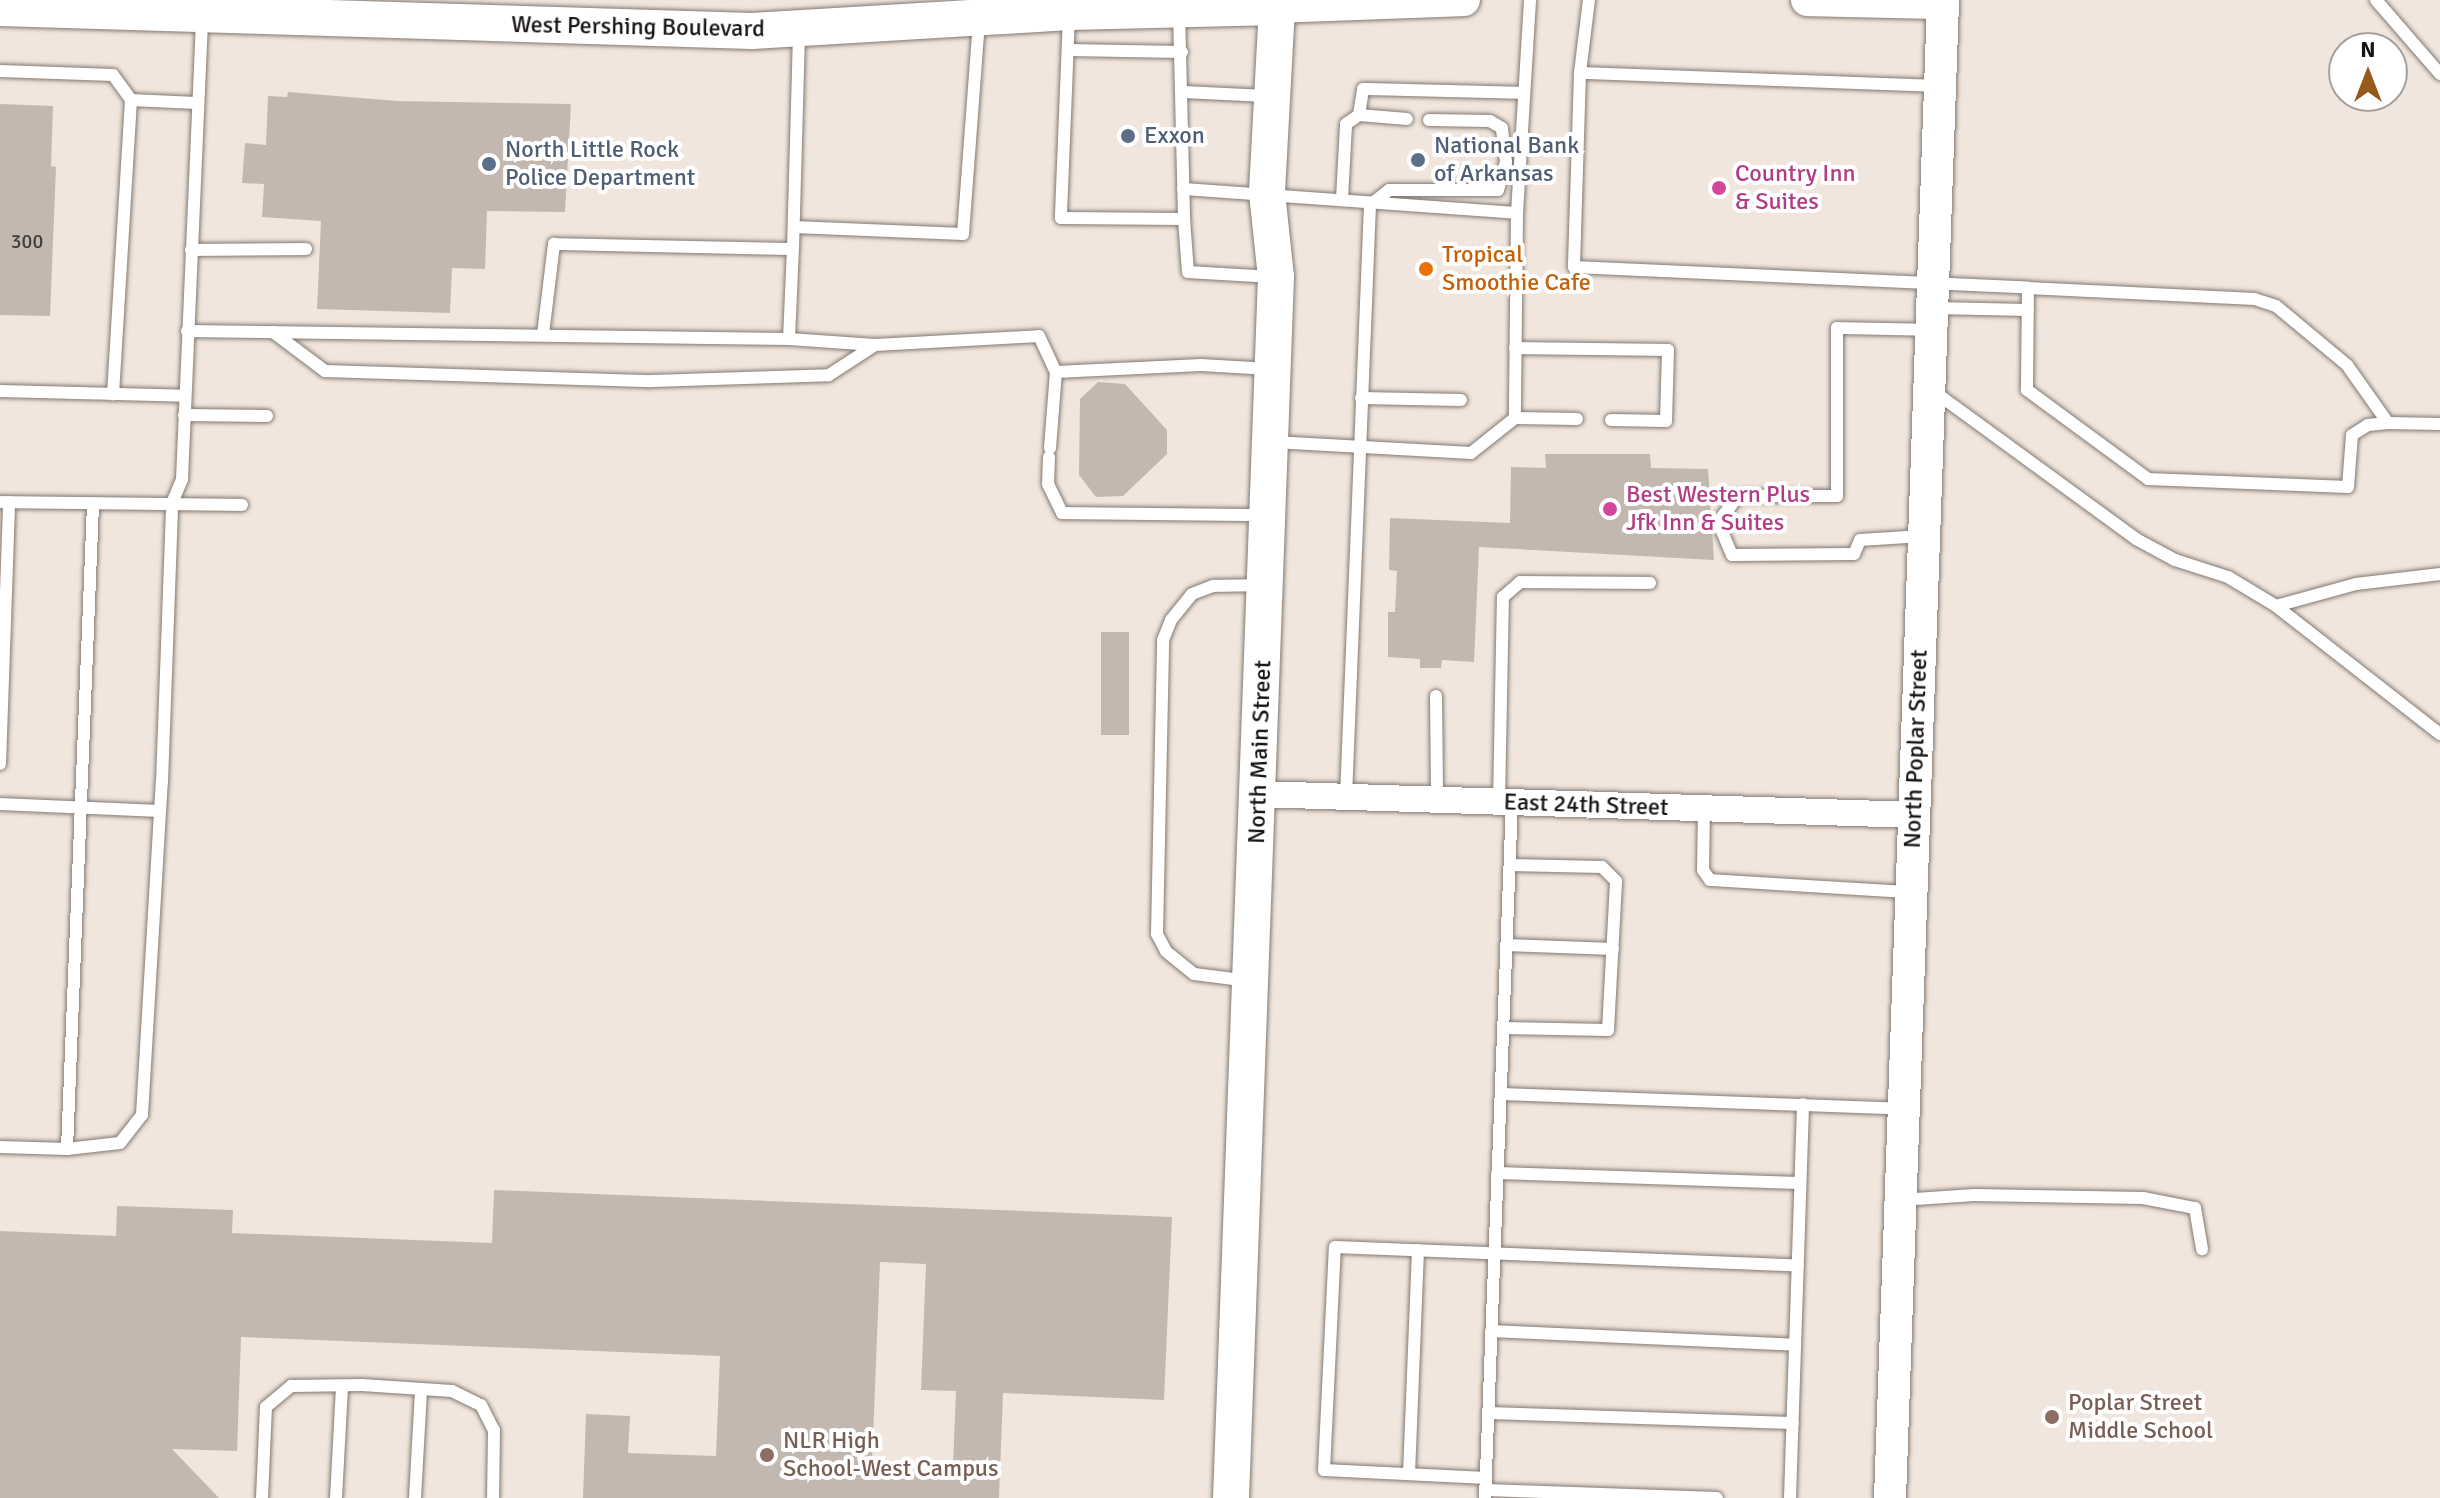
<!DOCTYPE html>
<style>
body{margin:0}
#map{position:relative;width:2440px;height:1498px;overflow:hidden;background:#f1e6dd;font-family:Signika,sans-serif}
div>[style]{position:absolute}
.building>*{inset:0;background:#c2b8b0;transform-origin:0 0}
.roads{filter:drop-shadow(0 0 2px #827971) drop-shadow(0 0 2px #827971)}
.service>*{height:12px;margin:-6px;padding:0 6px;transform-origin:6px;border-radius:6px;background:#fff}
.minor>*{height:26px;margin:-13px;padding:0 13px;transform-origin:13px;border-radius:13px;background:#fff}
.tertiary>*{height:32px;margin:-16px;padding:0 16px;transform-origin:16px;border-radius:16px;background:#fff}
.secondary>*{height:36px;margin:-18px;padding:0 18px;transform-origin:18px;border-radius:18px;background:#fff}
.primary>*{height:40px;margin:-20px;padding:0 20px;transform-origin:20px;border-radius:20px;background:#fff}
.dots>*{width:22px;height:22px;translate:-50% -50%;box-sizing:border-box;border:4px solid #fff;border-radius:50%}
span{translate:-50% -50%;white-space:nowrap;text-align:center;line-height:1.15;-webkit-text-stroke:8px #fff;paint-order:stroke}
.number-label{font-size:20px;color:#423d3a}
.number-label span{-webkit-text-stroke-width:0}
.street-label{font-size:24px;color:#181412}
.service-label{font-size:24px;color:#4e5e75}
.left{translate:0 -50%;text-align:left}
.hotel-label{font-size:24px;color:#b23c85}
.food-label{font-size:24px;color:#c56008}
.education-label{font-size:24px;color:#785e54}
.north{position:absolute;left:2328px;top:32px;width:80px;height:80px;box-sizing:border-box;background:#fff;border:2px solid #a3a1a0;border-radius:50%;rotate:0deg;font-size:22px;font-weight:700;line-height:32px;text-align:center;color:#181412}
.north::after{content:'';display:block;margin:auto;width:28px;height:36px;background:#975a1e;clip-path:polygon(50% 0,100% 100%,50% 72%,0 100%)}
</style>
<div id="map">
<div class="building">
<i style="clip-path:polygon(288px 92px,397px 101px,571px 104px,565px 212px,487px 211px,485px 269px,452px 268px,450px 313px,317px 309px,321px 221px,262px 217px,264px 184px,242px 183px,245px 143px,266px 145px,268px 96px,287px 97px)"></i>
<i style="clip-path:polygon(0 104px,53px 106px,51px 166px,56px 167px,50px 316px,0 315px)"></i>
<i style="clip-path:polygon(1098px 382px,1125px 384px,1167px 430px,1167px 454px,1123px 496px,1096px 497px,1079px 475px,1080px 399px)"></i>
<i style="clip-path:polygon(1545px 454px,1650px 454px,1651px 468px,1708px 469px,1714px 560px,1479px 547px,1474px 662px,1442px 660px,1441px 668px,1420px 668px,1420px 659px,1388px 657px,1388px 612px,1395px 612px,1397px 571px,1389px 570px,1390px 518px,1510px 523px,1511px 467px,1546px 468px)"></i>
<i style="left:1101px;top:632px;width:28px;height:103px"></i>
<i style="clip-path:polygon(evenodd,494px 1190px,1172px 1217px,1164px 1400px,1003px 1393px,999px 1498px,583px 1498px,586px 1414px,630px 1416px,628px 1453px,716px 1456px,720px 1356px,241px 1337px,237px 1451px,172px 1449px,219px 1498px,0 1498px,0 1231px,116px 1236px,117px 1206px,233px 1210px,232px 1233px,492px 1243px,494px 1190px,880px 1262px,926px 1264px,921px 1390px,956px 1391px,953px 1466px,872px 1463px,880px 1262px)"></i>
</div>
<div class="roads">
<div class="service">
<i style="left:2376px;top:0;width:98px;rotate:49.1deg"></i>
<i style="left:1179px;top:11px;width:208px;rotate:88.6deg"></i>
<i style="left:1069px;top:15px;width:203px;rotate:92.3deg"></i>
<i style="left:1061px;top:218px;width:123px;rotate:0.5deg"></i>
<i style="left:1184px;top:219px;width:53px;rotate:85.7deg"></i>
<i style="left:1188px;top:272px;width:85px;rotate:3.4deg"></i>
<i style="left:1068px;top:50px;width:114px;rotate:1deg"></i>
<i style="left:0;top:71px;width:113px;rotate:2deg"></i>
<i style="left:113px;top:75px;width:31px;rotate:54deg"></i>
<i style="left:131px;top:100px;width:295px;rotate:93.5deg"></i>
<i style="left:1580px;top:73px;width:74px;rotate:-83deg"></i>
<i style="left:1939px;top:86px;width:359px;rotate:-177.9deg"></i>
<i style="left:1580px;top:73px;width:194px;rotate:91.8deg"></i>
<i style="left:1574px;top:267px;width:454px;rotate:2.6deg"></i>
<i style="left:1183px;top:92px;width:84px;rotate:2.7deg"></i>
<i style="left:131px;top:100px;width:65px;rotate:2.6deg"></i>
<i style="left:1359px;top:115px;width:48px;rotate:4.8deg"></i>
<i style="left:1183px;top:189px;width:335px;rotate:4.1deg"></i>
<i style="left:1517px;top:213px;width:205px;rotate:90.6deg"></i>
<i style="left:1515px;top:418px;width:56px;rotate:141.5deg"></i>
<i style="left:1471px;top:453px;width:198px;rotate:-176.8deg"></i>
<i style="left:1342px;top:199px;width:75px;rotate:-86.9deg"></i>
<i style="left:1346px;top:124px;width:16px;rotate:-35deg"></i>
<i style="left:1359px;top:115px;width:26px;rotate:-81deg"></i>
<i style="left:1363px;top:89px;width:160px;rotate:1.4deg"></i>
<i style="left:1517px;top:213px;width:213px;rotate:-86.5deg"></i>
<i style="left:794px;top:227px;width:169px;rotate:2.4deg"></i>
<i style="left:963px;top:234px;width:216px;rotate:-85.7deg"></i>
<i style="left:191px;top:250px;width:115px;rotate:-0.5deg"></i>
<i style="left:1935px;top:308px;width:93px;rotate:1.2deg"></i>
<i style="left:187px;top:331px;width:602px;rotate:0.76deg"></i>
<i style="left:789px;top:339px;width:86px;rotate:4deg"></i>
<i style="left:875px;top:345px;width:164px;rotate:-3.1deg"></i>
<i style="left:1039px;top:336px;width:40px;rotate:65deg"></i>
<i style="left:273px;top:332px;width:65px;rotate:36.9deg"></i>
<i style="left:325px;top:371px;width:327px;rotate:1.8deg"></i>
<i style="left:652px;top:381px;width:177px;rotate:-1.9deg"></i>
<i style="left:829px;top:375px;width:55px;rotate:-33.1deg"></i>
<i style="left:543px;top:334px;width:91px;rotate:-83deg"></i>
<i style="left:554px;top:244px;width:239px;rotate:1.2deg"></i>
<i style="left:793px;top:249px;width:217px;rotate:-88.4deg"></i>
<i style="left:789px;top:339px;width:90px;rotate:-87.5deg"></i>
<i style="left:1515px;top:348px;width:153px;rotate:0.7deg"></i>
<i style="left:1668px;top:350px;width:71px;rotate:91.6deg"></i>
<i style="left:1666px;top:421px;width:55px;rotate:-179deg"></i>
<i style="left:1932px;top:390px;width:253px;rotate:36.1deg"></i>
<i style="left:2136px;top:539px;width:44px;rotate:28.3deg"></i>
<i style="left:2175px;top:560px;width:56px;rotate:17.8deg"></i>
<i style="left:2228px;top:577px;width:56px;rotate:31.1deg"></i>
<i style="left:2276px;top:606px;width:208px;rotate:38deg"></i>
<i style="left:0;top:391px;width:185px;rotate:1.5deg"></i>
<i style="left:1361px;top:398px;width:100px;rotate:1.1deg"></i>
<i style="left:184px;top:415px;width:83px;rotate:0.7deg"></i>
<i style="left:1515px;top:418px;width:62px;rotate:0.9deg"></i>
<i style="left:2388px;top:423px;width:71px;rotate:-125.3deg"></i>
<i style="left:2347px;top:365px;width:92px;rotate:-140.3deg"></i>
<i style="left:2276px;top:306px;width:23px;rotate:-162deg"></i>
<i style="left:2254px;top:299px;width:226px;rotate:-177.2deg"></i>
<i style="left:2028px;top:288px;width:102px;rotate:90.6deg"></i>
<i style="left:2027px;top:390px;width:150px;rotate:36.3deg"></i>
<i style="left:2148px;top:479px;width:200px;rotate:2.3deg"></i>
<i style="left:2348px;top:487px;width:52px;rotate:-85.6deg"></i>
<i style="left:2352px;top:435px;width:19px;rotate:-32deg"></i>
<i style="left:2368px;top:425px;width:20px;rotate:-6deg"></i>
<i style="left:2388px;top:423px;width:52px;rotate:1.1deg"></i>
<i style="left:1050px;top:448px;width:76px;rotate:-85.5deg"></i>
<i style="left:1056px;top:372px;width:145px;rotate:-2.8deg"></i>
<i style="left:1201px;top:365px;width:68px;rotate:3.4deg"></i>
<i style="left:1049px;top:457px;width:27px;rotate:92deg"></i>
<i style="left:1048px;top:484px;width:32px;rotate:64deg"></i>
<i style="left:1062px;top:513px;width:202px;rotate:0.6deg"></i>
<i style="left:0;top:502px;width:242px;rotate:0.7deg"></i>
<i style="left:1922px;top:536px;width:62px;rotate:176.3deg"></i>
<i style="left:1860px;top:540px;width:15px;rotate:113deg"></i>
<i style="left:1854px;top:554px;width:122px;rotate:179.5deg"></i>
<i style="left:1732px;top:555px;width:36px;rotate:-113deg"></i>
<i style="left:1718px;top:522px;width:33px;rotate:-52deg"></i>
<i style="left:1738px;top:496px;width:99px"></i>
<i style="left:1837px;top:496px;width:168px;rotate:-90deg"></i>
<i style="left:1837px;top:328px;width:94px;rotate:1.2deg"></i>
<i style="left:2276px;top:606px;width:83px;rotate:-15.4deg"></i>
<i style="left:2356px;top:584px;width:85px;rotate:-6.8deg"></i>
<i style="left:1436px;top:696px;width:104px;rotate:89.4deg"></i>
<i style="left:0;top:764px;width:262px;rotate:-88deg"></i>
<i style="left:1346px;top:797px;width:592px;rotate:-87.68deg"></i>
<i style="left:1370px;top:205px;width:24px;rotate:-38deg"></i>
<i style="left:1389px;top:190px;width:109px"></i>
<i style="left:1498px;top:190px;width:29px;rotate:-74deg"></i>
<i style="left:1506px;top:162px;width:34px;rotate:-97deg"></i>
<i style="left:1502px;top:128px;width:14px;rotate:-150deg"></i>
<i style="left:1490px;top:121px;width:61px;rotate:-179.1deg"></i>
<i style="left:1499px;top:802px;width:205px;rotate:-88.9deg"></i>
<i style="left:1503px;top:597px;width:23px;rotate:-41deg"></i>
<i style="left:1520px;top:582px;width:130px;rotate:0.4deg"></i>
<i style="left:0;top:804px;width:160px;rotate:2.5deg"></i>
<i style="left:1704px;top:809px;width:61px;rotate:90.9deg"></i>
<i style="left:1703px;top:870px;width:12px;rotate:55deg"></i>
<i style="left:1710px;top:880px;width:199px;rotate:3.5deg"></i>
<i style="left:1506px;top:945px;width:107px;rotate:2.1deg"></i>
<i style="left:1249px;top:981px;width:55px;rotate:-172.7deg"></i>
<i style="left:1194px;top:974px;width:36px;rotate:-141deg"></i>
<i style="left:1166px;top:951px;width:19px;rotate:-118deg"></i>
<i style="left:1157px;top:934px;width:294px;rotate:-88.8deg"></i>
<i style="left:1163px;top:640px;width:22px;rotate:-68deg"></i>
<i style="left:1171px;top:620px;width:33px;rotate:-51deg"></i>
<i style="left:1192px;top:594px;width:22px;rotate:-21deg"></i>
<i style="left:1213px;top:586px;width:50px;rotate:-1.1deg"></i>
<i style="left:1503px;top:1028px;width:105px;rotate:1.1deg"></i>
<i style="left:1608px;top:1030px;width:149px;rotate:-86.9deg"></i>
<i style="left:1616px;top:881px;width:20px;rotate:-135deg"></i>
<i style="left:1602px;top:867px;width:92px;rotate:-178.8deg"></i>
<i style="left:1501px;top:1094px;width:400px;rotate:2.1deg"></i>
<i style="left:0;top:1147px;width:67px;rotate:1.7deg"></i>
<i style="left:67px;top:1149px;width:53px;rotate:-6.5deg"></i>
<i style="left:120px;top:1143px;width:36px;rotate:-52deg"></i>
<i style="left:142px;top:1115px;width:334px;rotate:-86.6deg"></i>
<i style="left:162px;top:782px;width:279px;rotate:-87.9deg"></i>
<i style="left:172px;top:503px;width:26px;rotate:-67deg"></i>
<i style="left:182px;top:479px;width:461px;rotate:-87.5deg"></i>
<i style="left:67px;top:1149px;width:646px;rotate:-87.69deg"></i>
<i style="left:1497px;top:1173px;width:303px;rotate:1.9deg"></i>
<i style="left:1901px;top:1200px;width:73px;rotate:-3.9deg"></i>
<i style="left:1974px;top:1195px;width:169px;rotate:1deg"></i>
<i style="left:2143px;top:1198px;width:53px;rotate:10.9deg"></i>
<i style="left:2195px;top:1208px;width:42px;rotate:80.3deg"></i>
<i style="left:1491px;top:1331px;width:304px;rotate:2.6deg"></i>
<i style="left:1488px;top:1413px;width:305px;rotate:1.9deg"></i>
<i style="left:1409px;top:1474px;width:224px;rotate:-87.7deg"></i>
<i style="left:1486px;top:1478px;width:162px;rotate:-177.2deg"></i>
<i style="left:1324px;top:1470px;width:223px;rotate:-87.2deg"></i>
<i style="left:1335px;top:1247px;width:463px;rotate:2.3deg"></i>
<i style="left:1486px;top:1490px;width:231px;rotate:2deg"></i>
<i style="left:262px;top:1498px;width:91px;rotate:-87.5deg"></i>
<i style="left:266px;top:1407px;width:33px;rotate:-40deg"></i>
<i style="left:291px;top:1386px;width:71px;rotate:-0.8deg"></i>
<i style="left:362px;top:1385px;width:90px;rotate:3.8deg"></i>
<i style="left:452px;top:1391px;width:32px;rotate:26deg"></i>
<i style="left:481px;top:1405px;width:28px;rotate:63deg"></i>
<i style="left:494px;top:1430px;width:68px;rotate:90.8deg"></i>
<i style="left:336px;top:1498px;width:112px;rotate:-86.9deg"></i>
<i style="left:415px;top:1498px;width:109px;rotate:-86.8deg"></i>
<i style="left:1485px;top:1498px;width:697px;rotate:-87.78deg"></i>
<i style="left:1790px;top:1498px;width:394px;rotate:-88.1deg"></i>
</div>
<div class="minor">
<i style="left:1258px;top:794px;width:656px;rotate:1.83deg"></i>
</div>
<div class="tertiary">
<i style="left:1807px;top:0;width:136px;rotate:1.3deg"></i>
<i style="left:1943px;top:3px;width:1496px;rotate:92.03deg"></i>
<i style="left:1277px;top:7px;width:187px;rotate:-2.1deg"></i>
</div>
<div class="secondary">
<i style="left:0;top:8px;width:752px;rotate:1.75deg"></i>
<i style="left:752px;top:31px;width:318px;rotate:-3.4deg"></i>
<i style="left:1069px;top:12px;width:208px;rotate:-1.4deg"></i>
<i style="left:1277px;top:7px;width:186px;rotate:93.1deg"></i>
<i style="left:1267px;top:193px;width:84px;rotate:83.9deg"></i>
<i style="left:1276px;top:277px;width:1222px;rotate:92.11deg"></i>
</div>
<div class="primary">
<i style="left:1277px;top:7px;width:7px;rotate:-82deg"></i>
</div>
</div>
<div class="dots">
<i style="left:1128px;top:136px;background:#5c6f8a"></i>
<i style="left:1418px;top:160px;background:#5c6f8a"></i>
<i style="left:489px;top:164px;background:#5c6f8a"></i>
<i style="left:1719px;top:188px;background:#d1479c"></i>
<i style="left:1426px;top:269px;background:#e8710a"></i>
<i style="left:1610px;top:509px;background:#d1479c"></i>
<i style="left:2052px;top:1417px;background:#8d6e63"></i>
<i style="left:767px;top:1455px;background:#8d6e63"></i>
</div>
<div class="number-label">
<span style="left:27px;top:241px">300</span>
</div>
<div class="street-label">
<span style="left:638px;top:27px;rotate:1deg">West Pershing Boulevard</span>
<span style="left:1916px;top:749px;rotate:-88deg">North Poplar Street</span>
<span style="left:1260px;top:752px;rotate:-88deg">North Main Street</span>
<span style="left:1586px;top:805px;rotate:2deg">East 24th Street</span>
</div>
<div class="service-label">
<span class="left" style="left:1144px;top:136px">Exxon</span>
<span class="left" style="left:1434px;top:160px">National Bank<br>of Arkansas</span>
<span class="left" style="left:505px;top:164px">North Little Rock<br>Police Department</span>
</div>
<div class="hotel-label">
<span class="left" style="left:1735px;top:188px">Country Inn<br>&amp; Suites</span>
<span class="left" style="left:1626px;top:509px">Best Western Plus<br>Jfk Inn &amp; Suites</span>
</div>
<div class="food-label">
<span class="left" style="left:1442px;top:269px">Tropical<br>Smoothie Cafe</span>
</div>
<div class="education-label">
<span class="left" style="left:2068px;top:1417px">Poplar Street<br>Middle School</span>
<span class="left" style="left:783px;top:1455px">NLR High<br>School-West Campus</span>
</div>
<div class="north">N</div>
</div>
